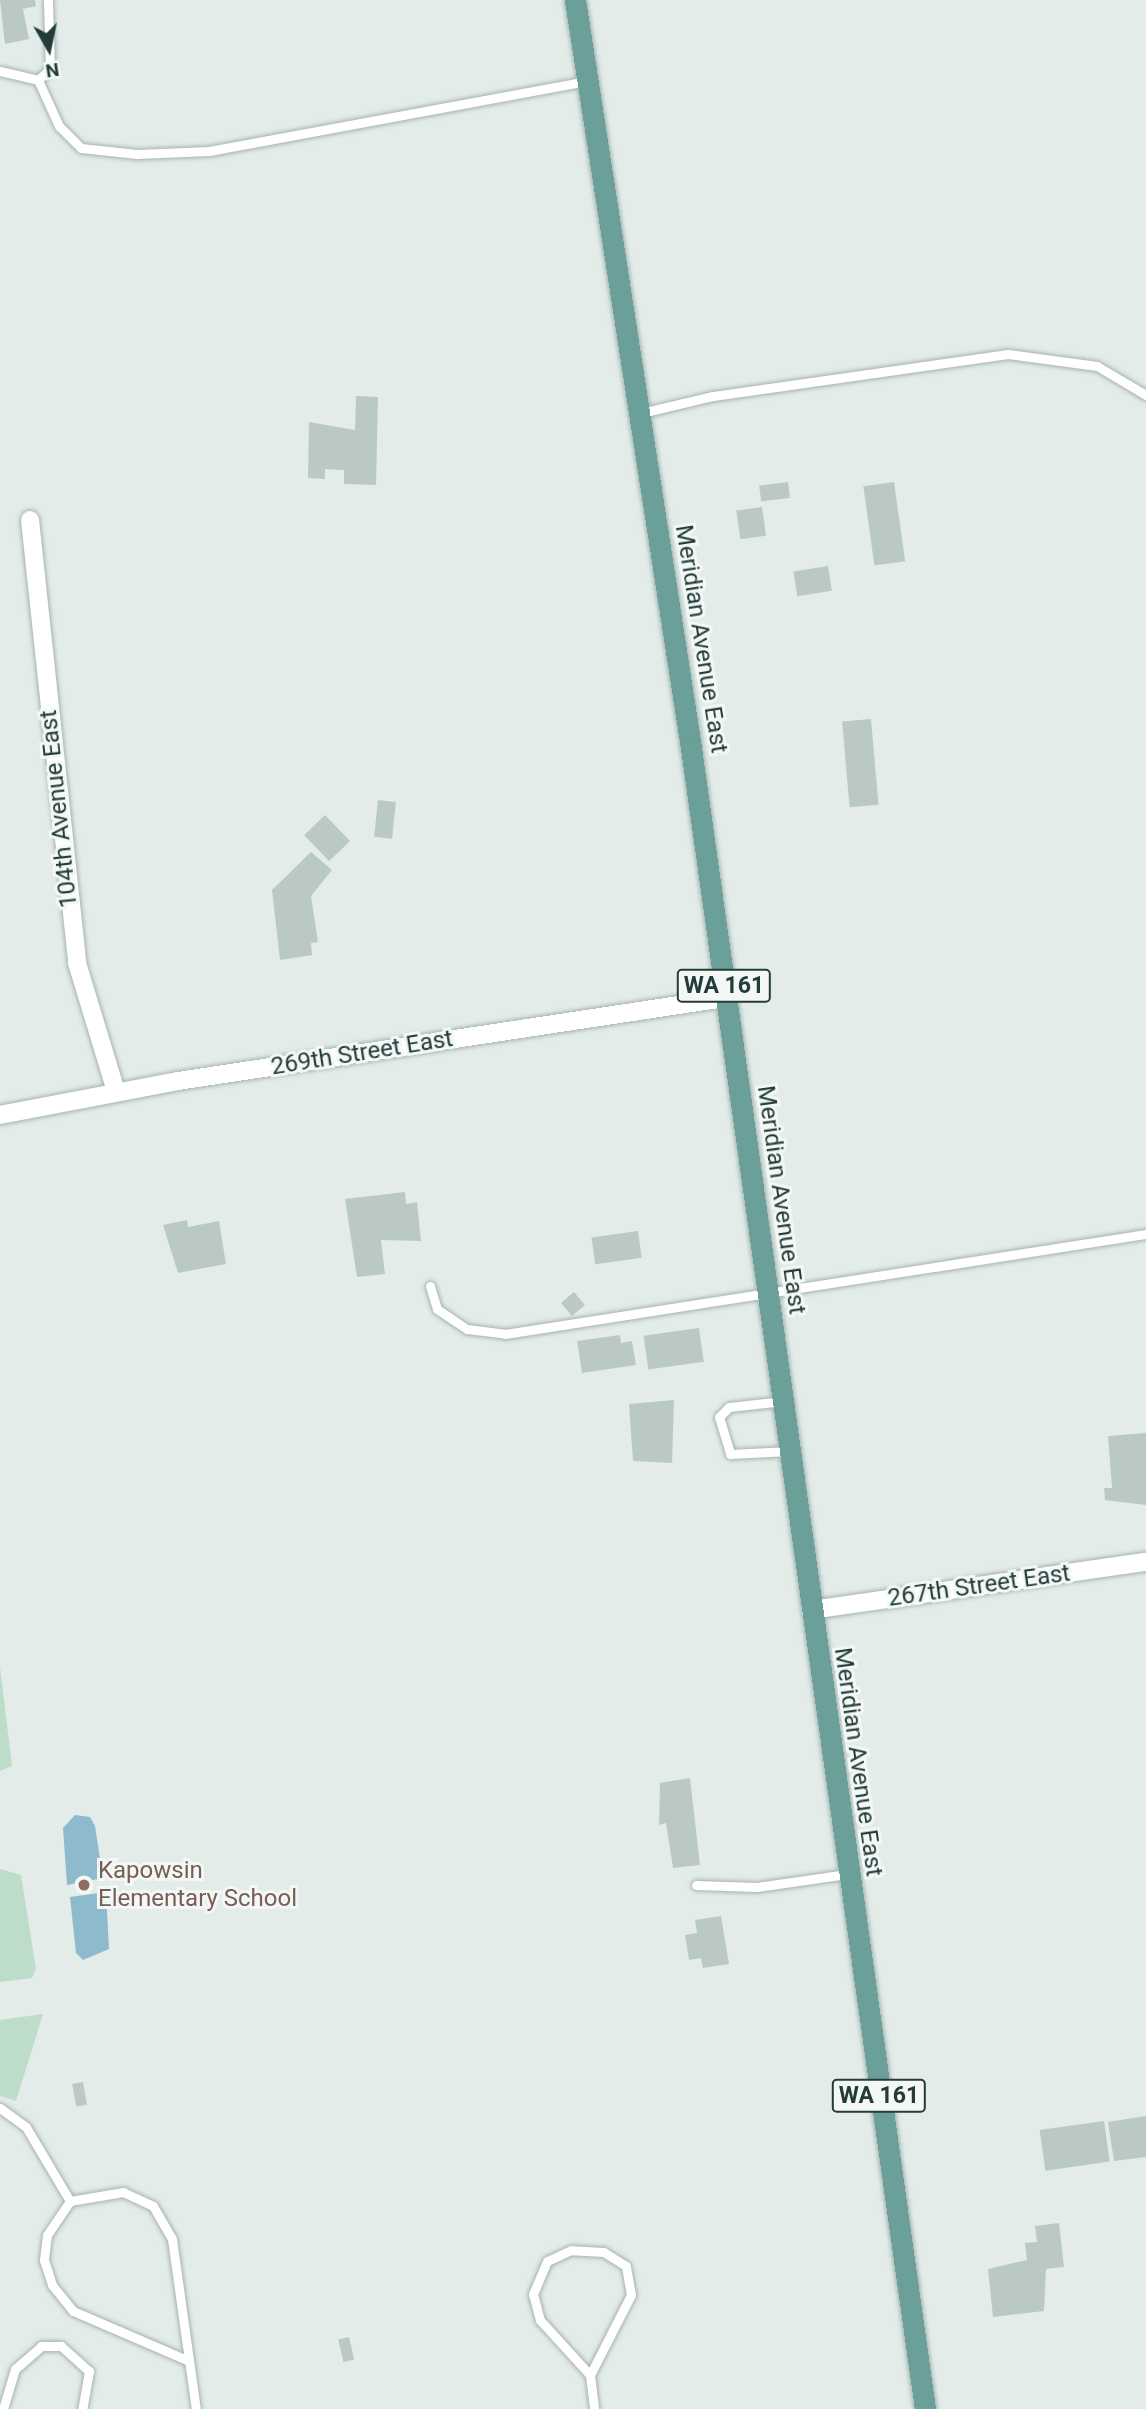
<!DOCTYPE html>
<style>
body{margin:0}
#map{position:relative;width:1146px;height:2409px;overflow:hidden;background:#e3ece9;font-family:Roboto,sans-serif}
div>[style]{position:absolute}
.green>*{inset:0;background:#bddcca}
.water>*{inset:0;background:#8ebace}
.building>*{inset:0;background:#bbc9c6;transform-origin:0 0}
.roads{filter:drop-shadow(0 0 2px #a6b4b1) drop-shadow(0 0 2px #a6b4b1)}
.service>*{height:9px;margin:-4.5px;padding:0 4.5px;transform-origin:4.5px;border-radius:4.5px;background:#fff}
.minor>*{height:18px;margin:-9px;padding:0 9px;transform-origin:9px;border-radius:9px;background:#fff}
.primary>*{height:21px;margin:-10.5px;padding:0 10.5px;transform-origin:10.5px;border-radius:10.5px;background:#6a9f9a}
.dots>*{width:19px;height:19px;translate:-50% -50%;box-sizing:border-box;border:4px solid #f3f8f7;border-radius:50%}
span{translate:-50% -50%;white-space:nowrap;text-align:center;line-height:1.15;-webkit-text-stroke:6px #f3f8f7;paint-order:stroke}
.shield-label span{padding:2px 5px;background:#f3f8f7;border:2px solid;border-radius:5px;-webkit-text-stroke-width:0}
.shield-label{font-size:23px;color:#233c39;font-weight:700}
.street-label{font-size:24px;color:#233c39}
.education-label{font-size:24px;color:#785e54}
.left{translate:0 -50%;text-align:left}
.north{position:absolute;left:14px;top:14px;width:70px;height:70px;-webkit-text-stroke:5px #f3f8f7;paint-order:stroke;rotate:171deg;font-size:19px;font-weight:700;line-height:28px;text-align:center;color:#233c39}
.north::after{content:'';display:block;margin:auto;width:24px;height:32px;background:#233c39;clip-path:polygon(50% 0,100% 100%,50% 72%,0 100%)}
</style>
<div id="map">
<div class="green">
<i style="clip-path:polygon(0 1667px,12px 1766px,0 1771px)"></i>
<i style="clip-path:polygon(0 1869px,21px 1875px,36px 1969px,32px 1978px,0 1982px)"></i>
<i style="clip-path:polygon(43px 2014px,16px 2101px,0 2096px,0 2020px)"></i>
</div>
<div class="water">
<i style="clip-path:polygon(75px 1815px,90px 1817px,95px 1826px,103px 1878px,67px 1885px,63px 1828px)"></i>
<i style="clip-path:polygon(106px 1892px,109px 1949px,83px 1960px,76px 1953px,70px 1897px)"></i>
</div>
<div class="building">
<i style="clip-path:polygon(0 0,35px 0,36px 6px,23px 9px,29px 39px,5px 44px)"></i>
<i style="clip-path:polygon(356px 396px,378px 397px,376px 485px,344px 484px,344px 470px,325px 469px,325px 479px,308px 478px,309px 422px,355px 430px)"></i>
<i style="left:788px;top:482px;width:16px;height:29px;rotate:83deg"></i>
<i style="left:894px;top:482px;width:80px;height:31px;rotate:82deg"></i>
<i style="left:762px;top:507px;width:29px;height:26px;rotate:82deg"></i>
<i style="left:828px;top:566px;width:25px;height:35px;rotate:81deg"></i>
<i style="left:871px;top:719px;width:86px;height:29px;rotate:85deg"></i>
<i style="left:378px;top:800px;width:18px;height:37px;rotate:6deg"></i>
<i style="left:325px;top:815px;width:36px;height:29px;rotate:46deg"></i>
<i style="clip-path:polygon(311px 852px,332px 870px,311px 896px,318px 942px,311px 943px,312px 955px,280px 960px,272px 890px)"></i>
<i style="clip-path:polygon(405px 1192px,406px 1204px,417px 1202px,421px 1241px,381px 1240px,385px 1274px,357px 1277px,345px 1199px)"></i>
<i style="clip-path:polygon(187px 1220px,188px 1227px,219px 1221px,226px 1264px,178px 1273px,163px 1225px)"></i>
<i style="left:638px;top:1231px;width:27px;height:47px;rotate:82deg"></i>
<i style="left:574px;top:1292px;width:17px;height:17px;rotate:50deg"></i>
<i style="left:699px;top:1328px;width:34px;height:56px;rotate:82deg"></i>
<i style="clip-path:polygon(620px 1335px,621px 1343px,632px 1341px,636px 1365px,582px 1373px,577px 1341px)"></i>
<i style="clip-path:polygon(674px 1400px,672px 1463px,633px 1461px,629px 1404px)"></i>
<i style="clip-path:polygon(1146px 1433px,1146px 1505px,1105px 1500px,1104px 1488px,1112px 1488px,1108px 1436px)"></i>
<i style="clip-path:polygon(690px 1778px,700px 1865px,673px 1868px,666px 1823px,659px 1825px,660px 1783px)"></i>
<i style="clip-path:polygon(721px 1916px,729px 1964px,703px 1968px,701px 1958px,689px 1960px,685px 1935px,697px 1933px,695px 1920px)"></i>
<i style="left:83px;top:2082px;width:23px;height:11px;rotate:80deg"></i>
<i style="clip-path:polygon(1146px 2116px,1146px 2157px,1114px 2161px,1108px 2122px)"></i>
<i style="left:1104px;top:2121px;width:41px;height:65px;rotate:82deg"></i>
<i style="clip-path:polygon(1059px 2223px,1064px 2267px,1046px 2269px,1044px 2311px,993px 2317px,988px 2269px,1027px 2260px,1025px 2243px,1037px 2242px,1035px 2226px)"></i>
<i style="left:349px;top:2337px;width:23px;height:11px;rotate:77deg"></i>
</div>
<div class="roads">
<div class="service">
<i style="left:0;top:71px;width:39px;rotate:13deg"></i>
<i style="left:38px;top:80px;width:16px;rotate:-43deg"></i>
<i style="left:50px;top:69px;width:69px;rotate:-91.7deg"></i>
<i style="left:38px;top:80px;width:51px;rotate:65.5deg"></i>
<i style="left:59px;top:126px;width:31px;rotate:45deg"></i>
<i style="left:81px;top:148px;width:56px;rotate:6.1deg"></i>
<i style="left:137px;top:154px;width:72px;rotate:-2.4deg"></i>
<i style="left:209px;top:151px;width:385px;rotate:-10.5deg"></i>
<i style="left:641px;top:413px;width:74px;rotate:-13.3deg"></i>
<i style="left:713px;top:396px;width:298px;rotate:-8.1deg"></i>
<i style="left:1008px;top:354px;width:90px;rotate:7.7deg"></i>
<i style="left:1097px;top:366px;width:57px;rotate:30.6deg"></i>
<i style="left:430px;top:1286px;width:24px;rotate:73deg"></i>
<i style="left:437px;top:1309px;width:36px;rotate:34deg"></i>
<i style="left:467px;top:1329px;width:38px;rotate:7deg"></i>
<i style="left:505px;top:1334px;width:649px;rotate:-8.87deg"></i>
<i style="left:783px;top:1401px;width:54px;rotate:173.7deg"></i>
<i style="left:729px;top:1407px;width:14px;rotate:135deg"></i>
<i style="left:719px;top:1417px;width:39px;rotate:73deg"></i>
<i style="left:730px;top:1454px;width:59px;rotate:-2.9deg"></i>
<i style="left:696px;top:1885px;width:61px;rotate:1.9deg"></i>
<i style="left:757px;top:1887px;width:91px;rotate:-8.2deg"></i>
<i style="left:0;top:2108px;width:32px;rotate:36deg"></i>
<i style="left:26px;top:2127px;width:86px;rotate:59.3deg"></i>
<i style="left:70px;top:2201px;width:54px;rotate:-9.6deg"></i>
<i style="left:123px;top:2192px;width:33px;rotate:25deg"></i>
<i style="left:153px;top:2206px;width:38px;rotate:60deg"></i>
<i style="left:172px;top:2239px;width:172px;rotate:82deg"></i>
<i style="left:70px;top:2201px;width:41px;rotate:124.1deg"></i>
<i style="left:47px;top:2235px;width:25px;rotate:97deg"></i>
<i style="left:44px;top:2260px;width:26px;rotate:72deg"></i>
<i style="left:52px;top:2285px;width:33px;rotate:51deg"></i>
<i style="left:73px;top:2311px;width:126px;rotate:23.3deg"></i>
<i style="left:590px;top:2375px;width:90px;rotate:-62.9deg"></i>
<i style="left:631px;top:2295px;width:29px;rotate:-100deg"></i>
<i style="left:626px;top:2266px;width:26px;rotate:-148deg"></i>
<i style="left:604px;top:2252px;width:33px;rotate:-177deg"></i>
<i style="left:571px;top:2250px;width:26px;rotate:155deg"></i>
<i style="left:547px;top:2261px;width:36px;rotate:113deg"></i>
<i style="left:533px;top:2294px;width:27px;rotate:75deg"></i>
<i style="left:540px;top:2320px;width:74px;rotate:47.7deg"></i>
<i style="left:590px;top:2375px;width:34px;rotate:83deg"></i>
<i style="left:3px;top:2409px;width:42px;rotate:-73.3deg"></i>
<i style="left:15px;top:2369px;width:35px;rotate:-41deg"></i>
<i style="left:41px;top:2346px;width:20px"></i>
<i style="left:61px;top:2346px;width:38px;rotate:42deg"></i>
<i style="left:89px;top:2371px;width:39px;rotate:100deg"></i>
</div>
<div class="minor">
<i style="left:30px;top:520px;width:445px;rotate:83.9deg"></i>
<i style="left:77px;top:963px;width:134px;rotate:73.1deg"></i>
<i style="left:0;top:1115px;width:181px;rotate:-10.8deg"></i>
<i style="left:178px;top:1081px;width:553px;rotate:-8.63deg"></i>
<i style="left:811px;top:1610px;width:338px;rotate:-8.2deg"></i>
</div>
<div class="primary">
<i style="left:575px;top:0;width:757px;rotate:81.18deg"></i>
<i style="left:691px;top:748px;width:1677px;rotate:81.98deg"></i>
</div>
</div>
<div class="dots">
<i style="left:84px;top:1885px;background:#8d6e63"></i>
</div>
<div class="shield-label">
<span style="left:724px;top:986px">WA 161</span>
<span style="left:879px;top:2096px">WA 161</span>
</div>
<div class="street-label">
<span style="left:701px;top:639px;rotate:81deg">Meridian Avenue East</span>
<span style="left:59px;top:809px;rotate:-96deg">104th Avenue East</span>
<span style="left:362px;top:1053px;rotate:-9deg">269th Street East</span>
<span style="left:781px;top:1200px;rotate:82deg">Meridian Avenue East</span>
<span style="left:979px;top:1586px;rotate:-8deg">267th Street East</span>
<span style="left:858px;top:1762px;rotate:82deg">Meridian Avenue East</span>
</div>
<div class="education-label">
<span class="left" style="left:98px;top:1885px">Kapowsin<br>Elementary School</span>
</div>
<div class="north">N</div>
</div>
